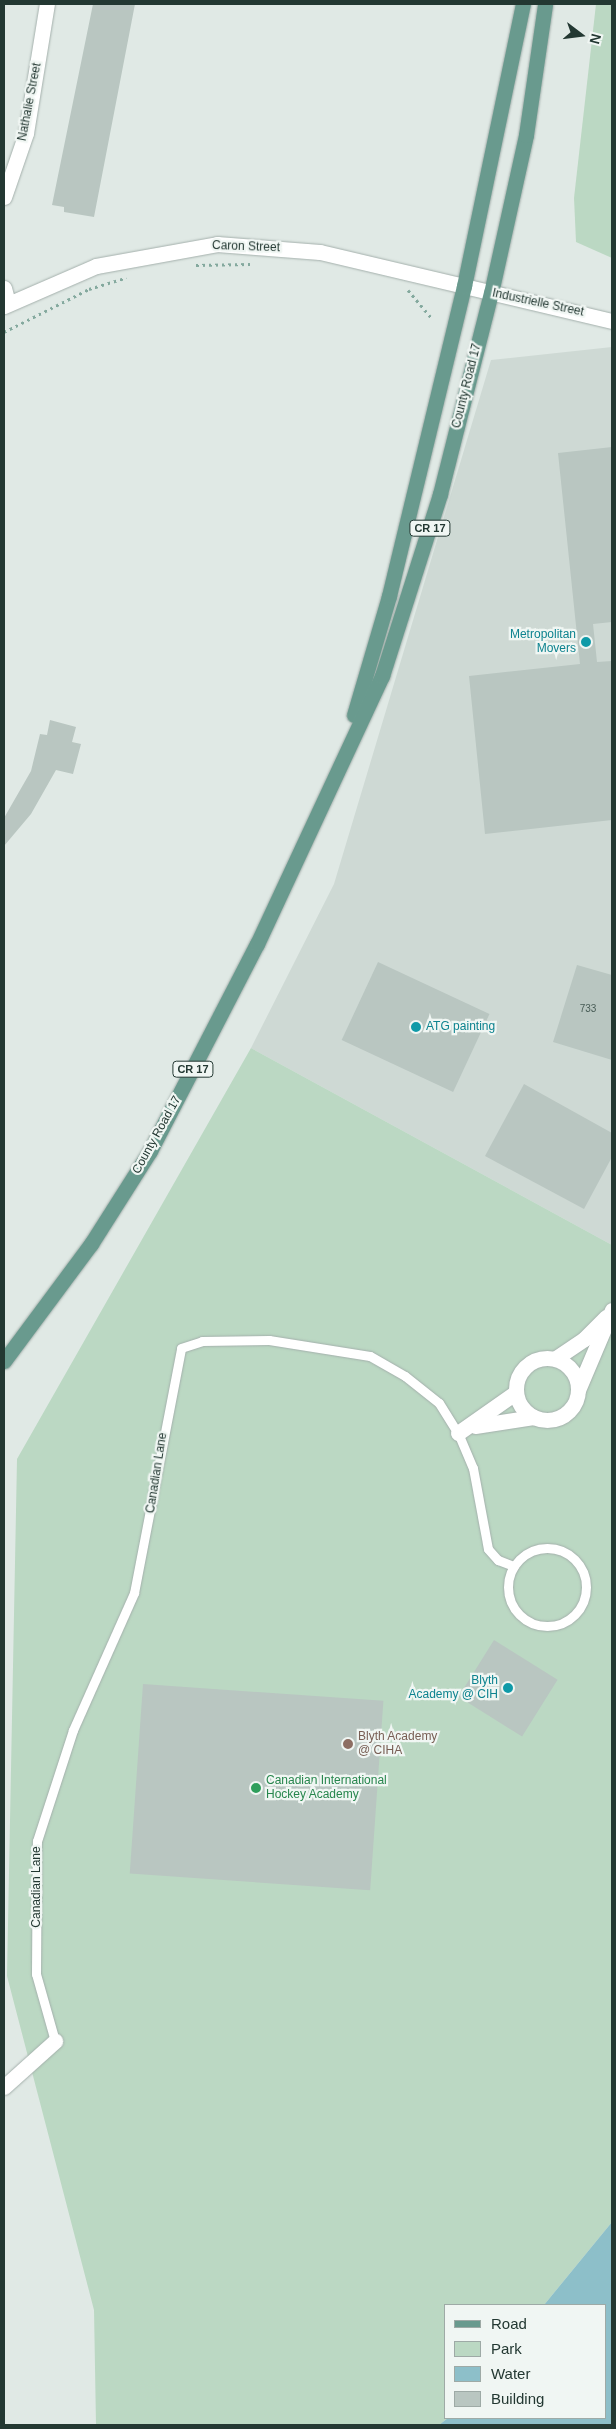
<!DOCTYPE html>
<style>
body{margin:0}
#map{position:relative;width:616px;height:2429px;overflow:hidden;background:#e0e9e5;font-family:Helvetica,sans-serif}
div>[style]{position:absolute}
.built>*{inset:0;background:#ced9d4}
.green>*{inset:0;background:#bbd8c3}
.water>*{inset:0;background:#8dbfc9}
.building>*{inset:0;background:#b9c6c1;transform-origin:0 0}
.path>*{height:3px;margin-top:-1.5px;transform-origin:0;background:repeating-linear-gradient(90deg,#84a99e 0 2.5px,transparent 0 6.5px)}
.roads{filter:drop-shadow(0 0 1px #a4b0ac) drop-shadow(0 0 1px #a4b0ac)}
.service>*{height:9px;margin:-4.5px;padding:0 4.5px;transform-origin:4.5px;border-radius:4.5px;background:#fff}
.service>.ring{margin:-4.5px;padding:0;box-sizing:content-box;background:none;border:9px solid #fff;border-radius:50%}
.minor>*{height:15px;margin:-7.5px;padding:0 7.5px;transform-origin:7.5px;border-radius:7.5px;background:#fff}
.minor>.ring{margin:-7.5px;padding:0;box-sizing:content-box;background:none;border:15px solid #fff;border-radius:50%}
.tertiary>*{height:15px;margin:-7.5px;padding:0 7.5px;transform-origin:7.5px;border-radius:7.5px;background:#fff}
.primary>*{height:15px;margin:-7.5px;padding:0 7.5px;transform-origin:7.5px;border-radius:7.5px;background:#699a8e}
.dots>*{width:14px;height:14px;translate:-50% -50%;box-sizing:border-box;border:2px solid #f0f6f3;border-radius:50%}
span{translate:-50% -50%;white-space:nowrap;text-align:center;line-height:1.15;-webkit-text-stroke:4.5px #f0f6f3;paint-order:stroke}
.number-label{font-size:10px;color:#485c56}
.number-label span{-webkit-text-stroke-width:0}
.shield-label span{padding:1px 4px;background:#f0f6f3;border:1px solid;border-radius:4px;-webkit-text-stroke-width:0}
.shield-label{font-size:11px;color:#233832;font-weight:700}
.street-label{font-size:12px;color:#233832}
.culture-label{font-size:12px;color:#0d838f}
.right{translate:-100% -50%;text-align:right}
.left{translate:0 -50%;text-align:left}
.education-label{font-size:12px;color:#785e54}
.leisure-label{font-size:12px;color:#27864d}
.frame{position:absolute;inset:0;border:5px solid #233832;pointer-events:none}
.legend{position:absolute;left:444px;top:2304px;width:162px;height:115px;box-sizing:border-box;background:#f0f6f3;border:1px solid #9eaaa6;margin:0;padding:6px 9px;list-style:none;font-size:15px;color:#233832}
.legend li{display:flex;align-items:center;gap:10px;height:25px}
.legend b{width:25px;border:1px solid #9eaaa6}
.north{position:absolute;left:556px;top:10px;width:50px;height:50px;-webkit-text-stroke:4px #f0f6f3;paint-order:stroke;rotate:105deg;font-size:14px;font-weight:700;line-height:20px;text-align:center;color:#233832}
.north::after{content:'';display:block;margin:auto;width:18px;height:22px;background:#233832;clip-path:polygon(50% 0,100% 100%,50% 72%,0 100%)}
</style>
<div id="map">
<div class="built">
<i style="clip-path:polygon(612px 347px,612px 1245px,251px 1048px,334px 884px,491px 360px)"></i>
</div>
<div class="green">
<i style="clip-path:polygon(596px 4px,612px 4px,612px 258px,576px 242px,574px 198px)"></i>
<i style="clip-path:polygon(251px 1048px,612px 1245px,612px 2222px,544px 2305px,445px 2305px,448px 2418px,439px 2425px,96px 2425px,94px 2310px,7px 1976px,17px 1459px)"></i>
</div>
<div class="water">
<i style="clip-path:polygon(612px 2222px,612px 2425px,439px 2425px,448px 2418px,605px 2418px,605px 2305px,544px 2305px)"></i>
</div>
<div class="building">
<i style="clip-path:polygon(93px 4px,135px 4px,94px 217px,64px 212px,64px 207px,52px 205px)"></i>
<i style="clip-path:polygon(612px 447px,612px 622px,593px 624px,597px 662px,612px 661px,612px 820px,485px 834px,469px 676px,580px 664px,558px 453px)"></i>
<i style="clip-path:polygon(50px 720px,76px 727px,72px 742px,81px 744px,73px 774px,56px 770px,31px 814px,4px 846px,4px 818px,31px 771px,40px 734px,47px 735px)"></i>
<i style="left:378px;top:962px;width:123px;height:86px;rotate:25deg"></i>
<i style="clip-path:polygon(577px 965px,612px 975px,612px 1060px,553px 1042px)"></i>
<i style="clip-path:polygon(524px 1084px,612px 1133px,612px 1157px,584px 1209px,485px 1156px)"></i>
<i style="left:494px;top:1640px;width:75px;height:67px;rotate:32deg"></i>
<i style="left:143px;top:1684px;width:241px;height:190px;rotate:4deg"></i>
</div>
<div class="path">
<i style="left:196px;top:265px;width:54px;rotate:-1.1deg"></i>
<i style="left:408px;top:290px;width:35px;rotate:50deg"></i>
<i style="left:4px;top:332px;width:95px;rotate:-26.8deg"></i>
<i style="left:89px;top:289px;width:39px;rotate:-17deg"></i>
</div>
<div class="roads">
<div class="service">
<i class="ring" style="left:508px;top:1548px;width:69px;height:69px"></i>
<i style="left:55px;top:2041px;width:70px;rotate:-105.8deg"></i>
<i style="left:36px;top:1974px;width:133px;rotate:-89.6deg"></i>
<i style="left:37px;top:1841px;width:117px;rotate:-72deg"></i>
<i style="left:73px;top:1730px;width:150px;rotate:-66deg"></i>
<i style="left:134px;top:1593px;width:249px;rotate:-79.1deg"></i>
<i style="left:181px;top:1348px;width:22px;rotate:-18deg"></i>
<i style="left:202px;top:1341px;width:67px;rotate:-0.9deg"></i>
<i style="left:269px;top:1340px;width:102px;rotate:9deg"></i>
<i style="left:370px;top:1356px;width:40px;rotate:29.7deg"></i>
<i style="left:405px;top:1376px;width:43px;rotate:38.5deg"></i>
<i style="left:439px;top:1403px;width:36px;rotate:58deg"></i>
<i style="left:458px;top:1433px;width:38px;rotate:67deg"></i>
<i style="left:473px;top:1468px;width:82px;rotate:79.5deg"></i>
<i style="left:488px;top:1549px;width:15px;rotate:48deg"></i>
<i style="left:498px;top:1560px;width:17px;rotate:21deg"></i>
</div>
<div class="minor">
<i style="left:4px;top:197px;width:68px;rotate:-71deg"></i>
<i style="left:26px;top:133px;width:131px;rotate:-80.8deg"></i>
<i style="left:464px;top:286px;width:152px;rotate:13.3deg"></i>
<i style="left:4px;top:288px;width:16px;rotate:75deg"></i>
<i class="ring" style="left:516px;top:1358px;width:47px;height:47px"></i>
<i style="left:556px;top:1358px;width:34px;rotate:-34deg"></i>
<i style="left:584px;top:1339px;width:31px;rotate:-45deg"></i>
<i style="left:578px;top:1390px;width:87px;rotate:-67deg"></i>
<i style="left:475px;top:1426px;width:59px;rotate:-8.8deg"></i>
<i style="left:458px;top:1433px;width:70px;rotate:-35.1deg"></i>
<i style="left:4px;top:2087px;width:69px;rotate:-42deg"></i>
</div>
<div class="tertiary">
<i style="left:4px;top:306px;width:100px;rotate:-23.5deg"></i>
<i style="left:96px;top:266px;width:123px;rotate:-10.3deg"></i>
<i style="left:217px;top:244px;width:103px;rotate:4.4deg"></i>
<i style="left:320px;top:252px;width:148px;rotate:13.3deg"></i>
</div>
<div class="primary">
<i style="left:354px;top:715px;width:124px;rotate:-73.6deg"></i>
<i style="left:389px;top:596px;width:319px;rotate:-76.4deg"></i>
<i style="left:464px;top:286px;width:288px;rotate:-78.2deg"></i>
<i style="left:4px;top:1361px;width:146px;rotate:-53.4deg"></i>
<i style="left:91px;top:1244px;width:110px;rotate:-57.6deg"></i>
<i style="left:150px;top:1151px;width:233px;rotate:-62.7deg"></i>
<i style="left:257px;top:944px;width:296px;rotate:-65deg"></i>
<i style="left:382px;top:676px;width:191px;rotate:-72.3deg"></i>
<i style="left:440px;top:494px;width:207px;rotate:-75.8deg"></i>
<i style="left:491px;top:293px;width:162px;rotate:-77.5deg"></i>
<i style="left:526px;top:135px;width:132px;rotate:-81.7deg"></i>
</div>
</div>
<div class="dots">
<i style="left:586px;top:642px;background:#0f9aa8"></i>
<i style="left:416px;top:1027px;background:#0f9aa8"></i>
<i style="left:508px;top:1688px;background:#0f9aa8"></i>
<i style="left:348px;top:1744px;background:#8d6e63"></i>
<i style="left:256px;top:1788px;background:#2e9e5b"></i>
</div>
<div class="number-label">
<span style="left:588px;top:1009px">733</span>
</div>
<div class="shield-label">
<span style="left:430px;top:528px">CR 17</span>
<span style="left:193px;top:1069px">CR 17</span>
</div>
<div class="street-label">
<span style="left:30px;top:102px;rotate:-79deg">Nathalie Street</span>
<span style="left:246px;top:247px;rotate:2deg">Caron Street</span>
<span style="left:538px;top:303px;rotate:12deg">Industrielle Street</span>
<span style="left:467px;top:386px;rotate:-76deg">County Road 17</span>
<span style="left:157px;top:1135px;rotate:-61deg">County Road 17</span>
<span style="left:157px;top:1473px;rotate:-81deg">Canadian Lane</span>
<span style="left:37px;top:1887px;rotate:-90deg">Canadian Lane</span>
</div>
<div class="culture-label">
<span class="right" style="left:576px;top:642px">Metropolitan<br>Movers</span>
<span class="left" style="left:426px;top:1027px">ATG painting</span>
<span class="right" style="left:498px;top:1688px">Blyth<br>Academy @ CIH</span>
</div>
<div class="education-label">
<span class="left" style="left:358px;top:1744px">Blyth Academy<br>@ CIHA</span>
</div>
<div class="leisure-label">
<span class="left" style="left:266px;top:1788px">Canadian International<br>Hockey Academy</span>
</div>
<div class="frame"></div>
<ul class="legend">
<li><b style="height:6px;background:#699a8e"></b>Road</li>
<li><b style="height:14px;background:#bbd8c3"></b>Park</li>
<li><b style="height:14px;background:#8dbfc9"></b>Water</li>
<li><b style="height:14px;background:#b9c6c1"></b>Building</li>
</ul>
<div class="north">N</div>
</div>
